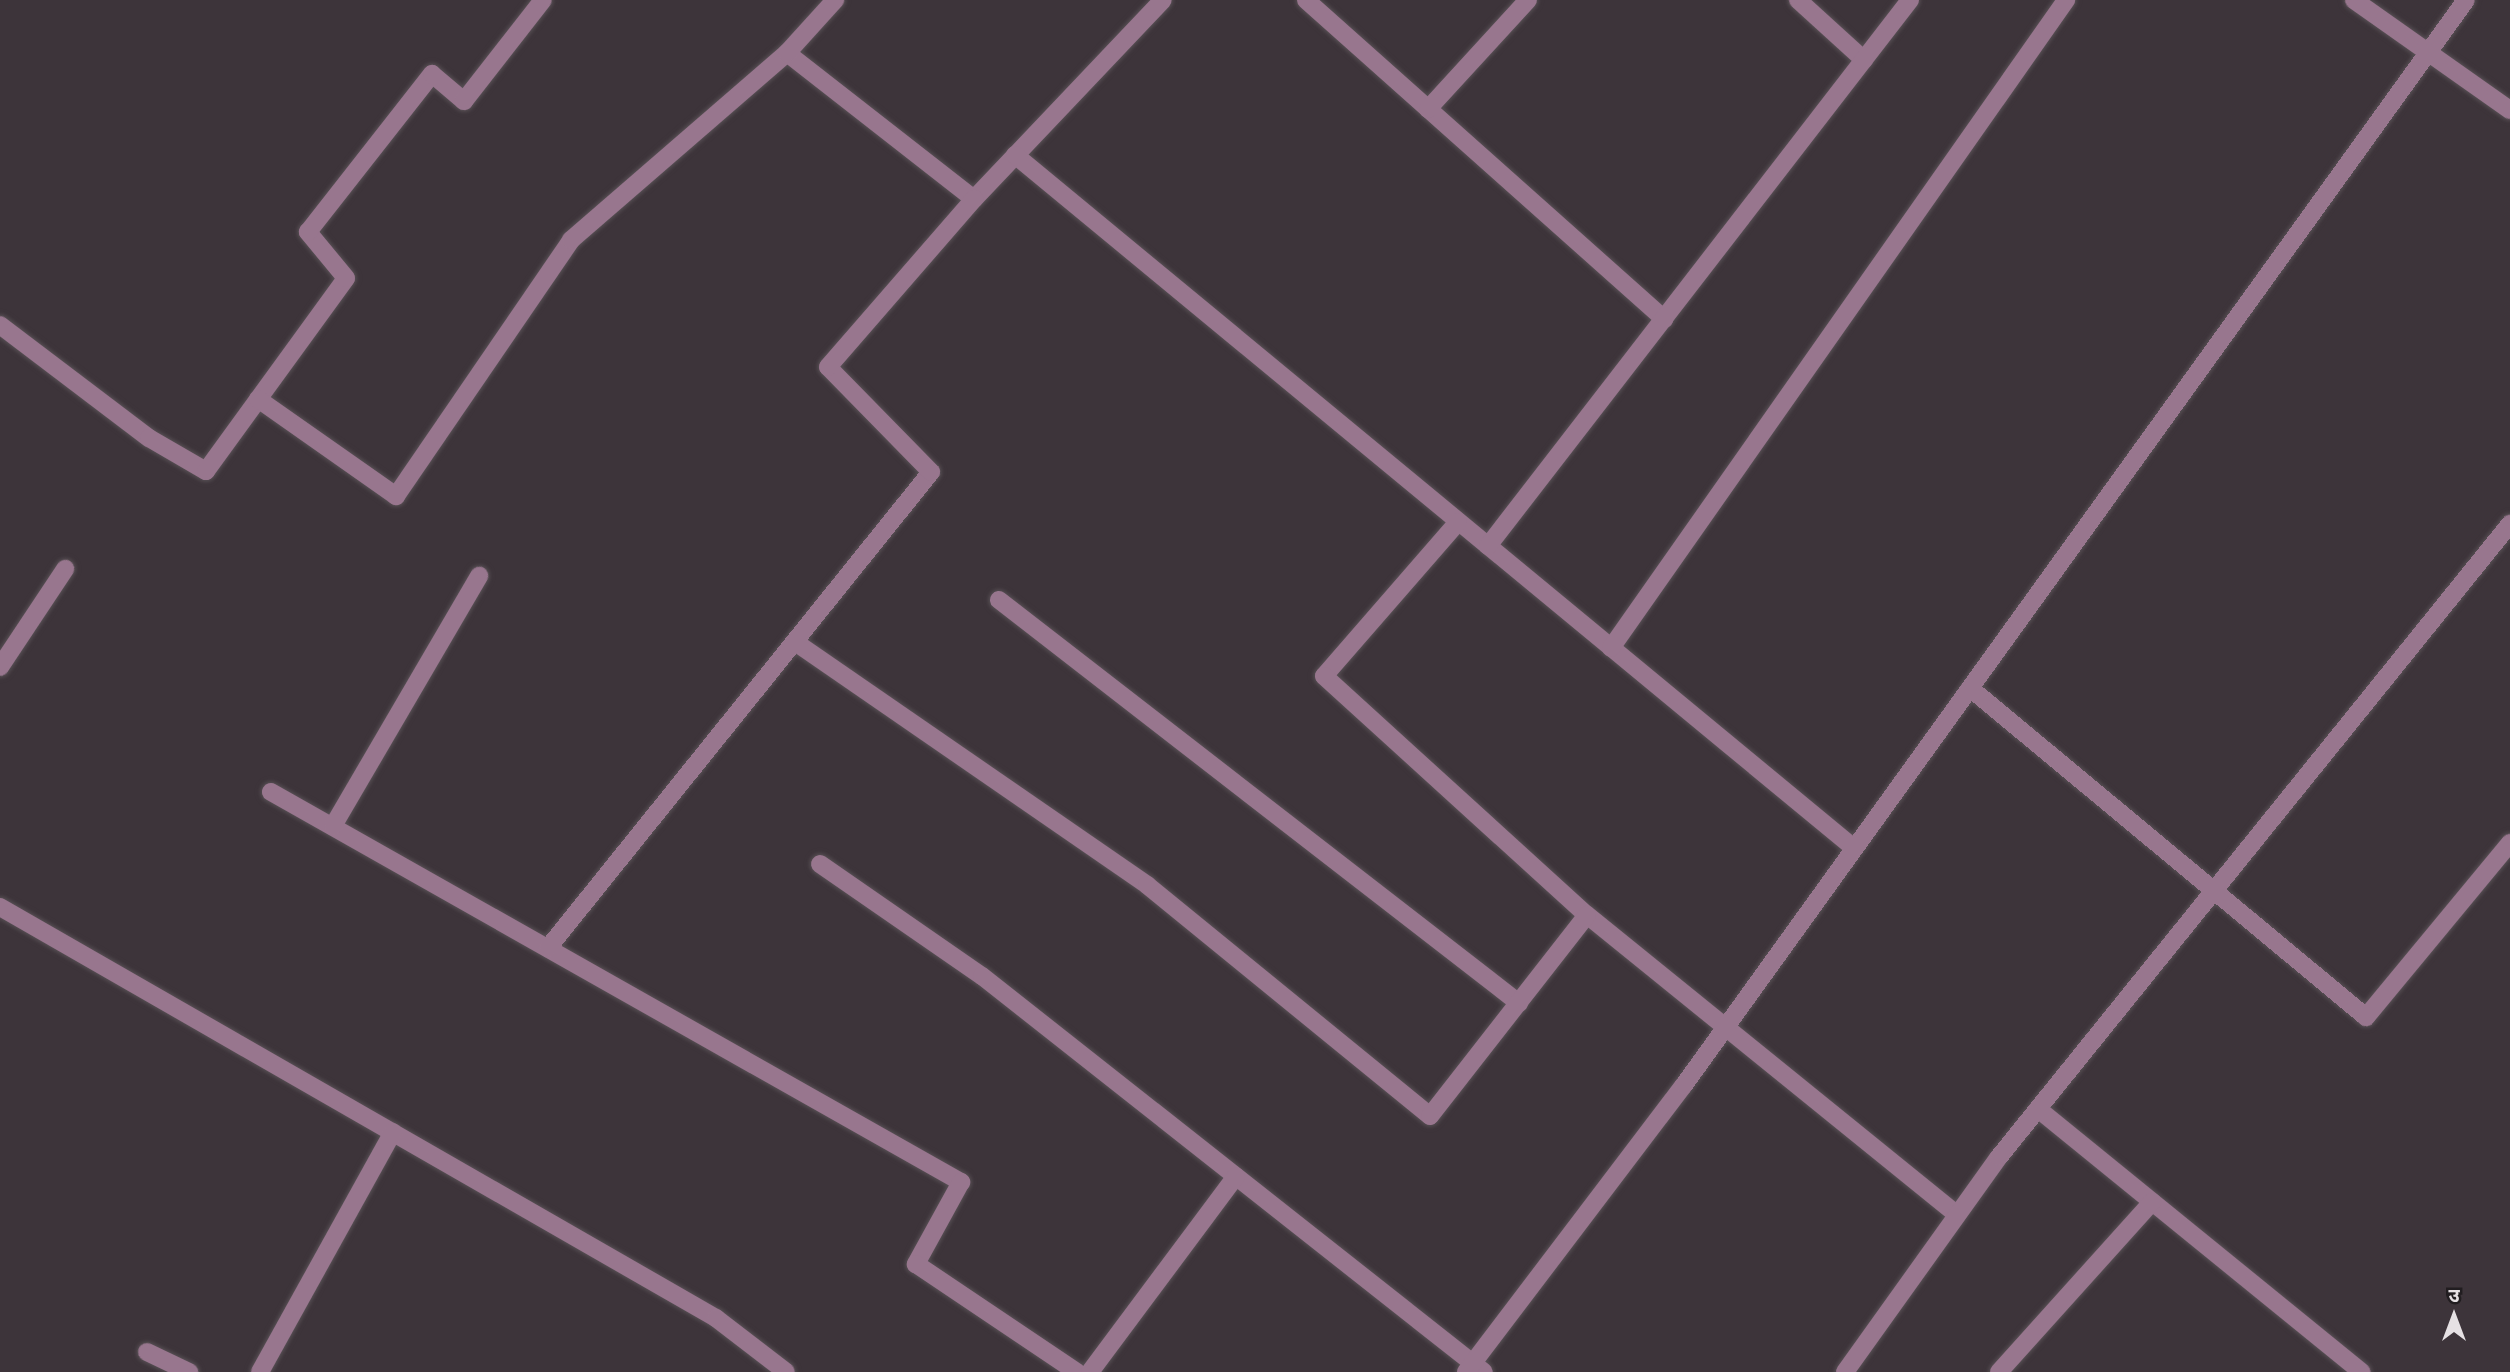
<!DOCTYPE html>
<meta charset="utf-8">
<style>
body{margin:0}
#map{position:relative;width:2510px;height:1372px;overflow:hidden;background:#3d343a;font-family:"IBM Plex Serif","Noto Sans Devanagari",serif}
div>[style]{position:absolute}
.roads{filter:drop-shadow(0 0 2px #585055) drop-shadow(0 0 2px #585055)}
.minor>*{height:18px;margin:-9px;padding:0 9px;transform-origin:9px;border-radius:9px;background:#98768e}
span{translate:-50% -50%;white-space:nowrap;text-align:center;line-height:1.15;-webkit-text-stroke:5px #211d20;paint-order:stroke}
.north{position:absolute;left:2419px;top:1281px;width:70px;height:70px;-webkit-text-stroke:5px #211d20;paint-order:stroke;rotate:0deg;font-size:19px;font-weight:700;line-height:28px;text-align:center;color:#e6e1e4}
.north::after{content:'';display:block;margin:auto;width:24px;height:32px;background:#e6e1e4;clip-path:polygon(50% 0,100% 100%,50% 72%,0 100%)}
</style>
<div id="map">
<div class="roads">
<div class="minor">
<i style="left:1306px;top:0;width:480px;rotate:41.7deg"></i>
<i style="left:1798px;top:0;width:89px;rotate:42.3deg"></i>
<i style="left:2354px;top:0;width:191px;rotate:35.2deg"></i>
<i style="left:787px;top:53px;width:237px;rotate:38deg"></i>
<i style="left:974px;top:199px;width:274px;rotate:-46.5deg"></i>
<i style="left:1428px;top:109px;width:148px;rotate:-47.5deg"></i>
<i style="left:1015px;top:155px;width:1088px;rotate:39.56deg"></i>
<i style="left:0;top:325px;width:187px;rotate:37.2deg"></i>
<i style="left:149px;top:438px;width:66px;rotate:30.1deg"></i>
<i style="left:206px;top:471px;width:238px;rotate:-54deg"></i>
<i style="left:346px;top:278px;width:60px;rotate:-129.6deg"></i>
<i style="left:308px;top:232px;width:201px;rotate:-51.9deg"></i>
<i style="left:432px;top:74px;width:42px;rotate:40.2deg"></i>
<i style="left:464px;top:101px;width:128px;rotate:-52deg"></i>
<i style="left:258px;top:399px;width:169px;rotate:35.1deg"></i>
<i style="left:396px;top:496px;width:310px;rotate:-55.6deg"></i>
<i style="left:571px;top:240px;width:286px;rotate:-40.9deg"></i>
<i style="left:787px;top:53px;width:72px;rotate:-47.8deg"></i>
<i style="left:1458px;top:522px;width:204px;rotate:131deg"></i>
<i style="left:1324px;top:676px;width:355px;rotate:42.3deg"></i>
<i style="left:1587px;top:915px;width:476px;rotate:39deg"></i>
<i style="left:1488px;top:546px;width:690px;rotate:-52.3deg"></i>
<i style="left:999px;top:600px;width:658px;rotate:37.78deg"></i>
<i style="left:795px;top:642px;width:428px;rotate:34.6deg"></i>
<i style="left:1147px;top:885px;width:365px;rotate:39.2deg"></i>
<i style="left:1430px;top:1116px;width:255px;rotate:-52deg"></i>
<i style="left:1611px;top:648px;width:792px;rotate:-54.92deg"></i>
<i style="left:0;top:667px;width:118px;rotate:-56.4deg"></i>
<i style="left:1970px;top:688px;width:515px;rotate:39.72deg"></i>
<i style="left:2366px;top:1017px;width:226px;rotate:-50.4deg"></i>
<i style="left:271px;top:792px;width:793px;rotate:29.48deg"></i>
<i style="left:961px;top:1182px;width:94px;rotate:118.8deg"></i>
<i style="left:916px;top:1264px;width:194px;rotate:33.9deg"></i>
<i style="left:333px;top:826px;width:290px;rotate:-59.7deg"></i>
<i style="left:820px;top:864px;width:197px;rotate:34.7deg"></i>
<i style="left:982px;top:976px;width:639px;rotate:38.27deg"></i>
<i style="left:0;top:907px;width:826px;rotate:29.86deg"></i>
<i style="left:716px;top:1318px;width:88px;rotate:37.6deg"></i>
<i style="left:548px;top:948px;width:611px;rotate:-51.18deg"></i>
<i style="left:931px;top:472px;width:147px;rotate:-134.4deg"></i>
<i style="left:828px;top:367px;width:223px;rotate:-49deg"></i>
<i style="left:2038px;top:1109px;width:417px;rotate:39.1deg"></i>
<i style="left:147px;top:1352px;width:47px;rotate:25.5deg"></i>
<i style="left:260px;top:1372px;width:274px;rotate:-61deg"></i>
<i style="left:1090px;top:1372px;width:244px;rotate:-53.3deg"></i>
<i style="left:1466px;top:1372px;width:360px;rotate:-52.8deg"></i>
<i style="left:1684px;top:1085px;width:1337px;rotate:-54.22deg"></i>
<i style="left:1845px;top:1372px;width:264px;rotate:-54.4deg"></i>
<i style="left:1999px;top:1157px;width:814px;rotate:-51.09deg"></i>
<i style="left:1999px;top:1372px;width:229px;rotate:-48deg"></i>
</div>
</div>
<div class="north">उ</div>
</div>
